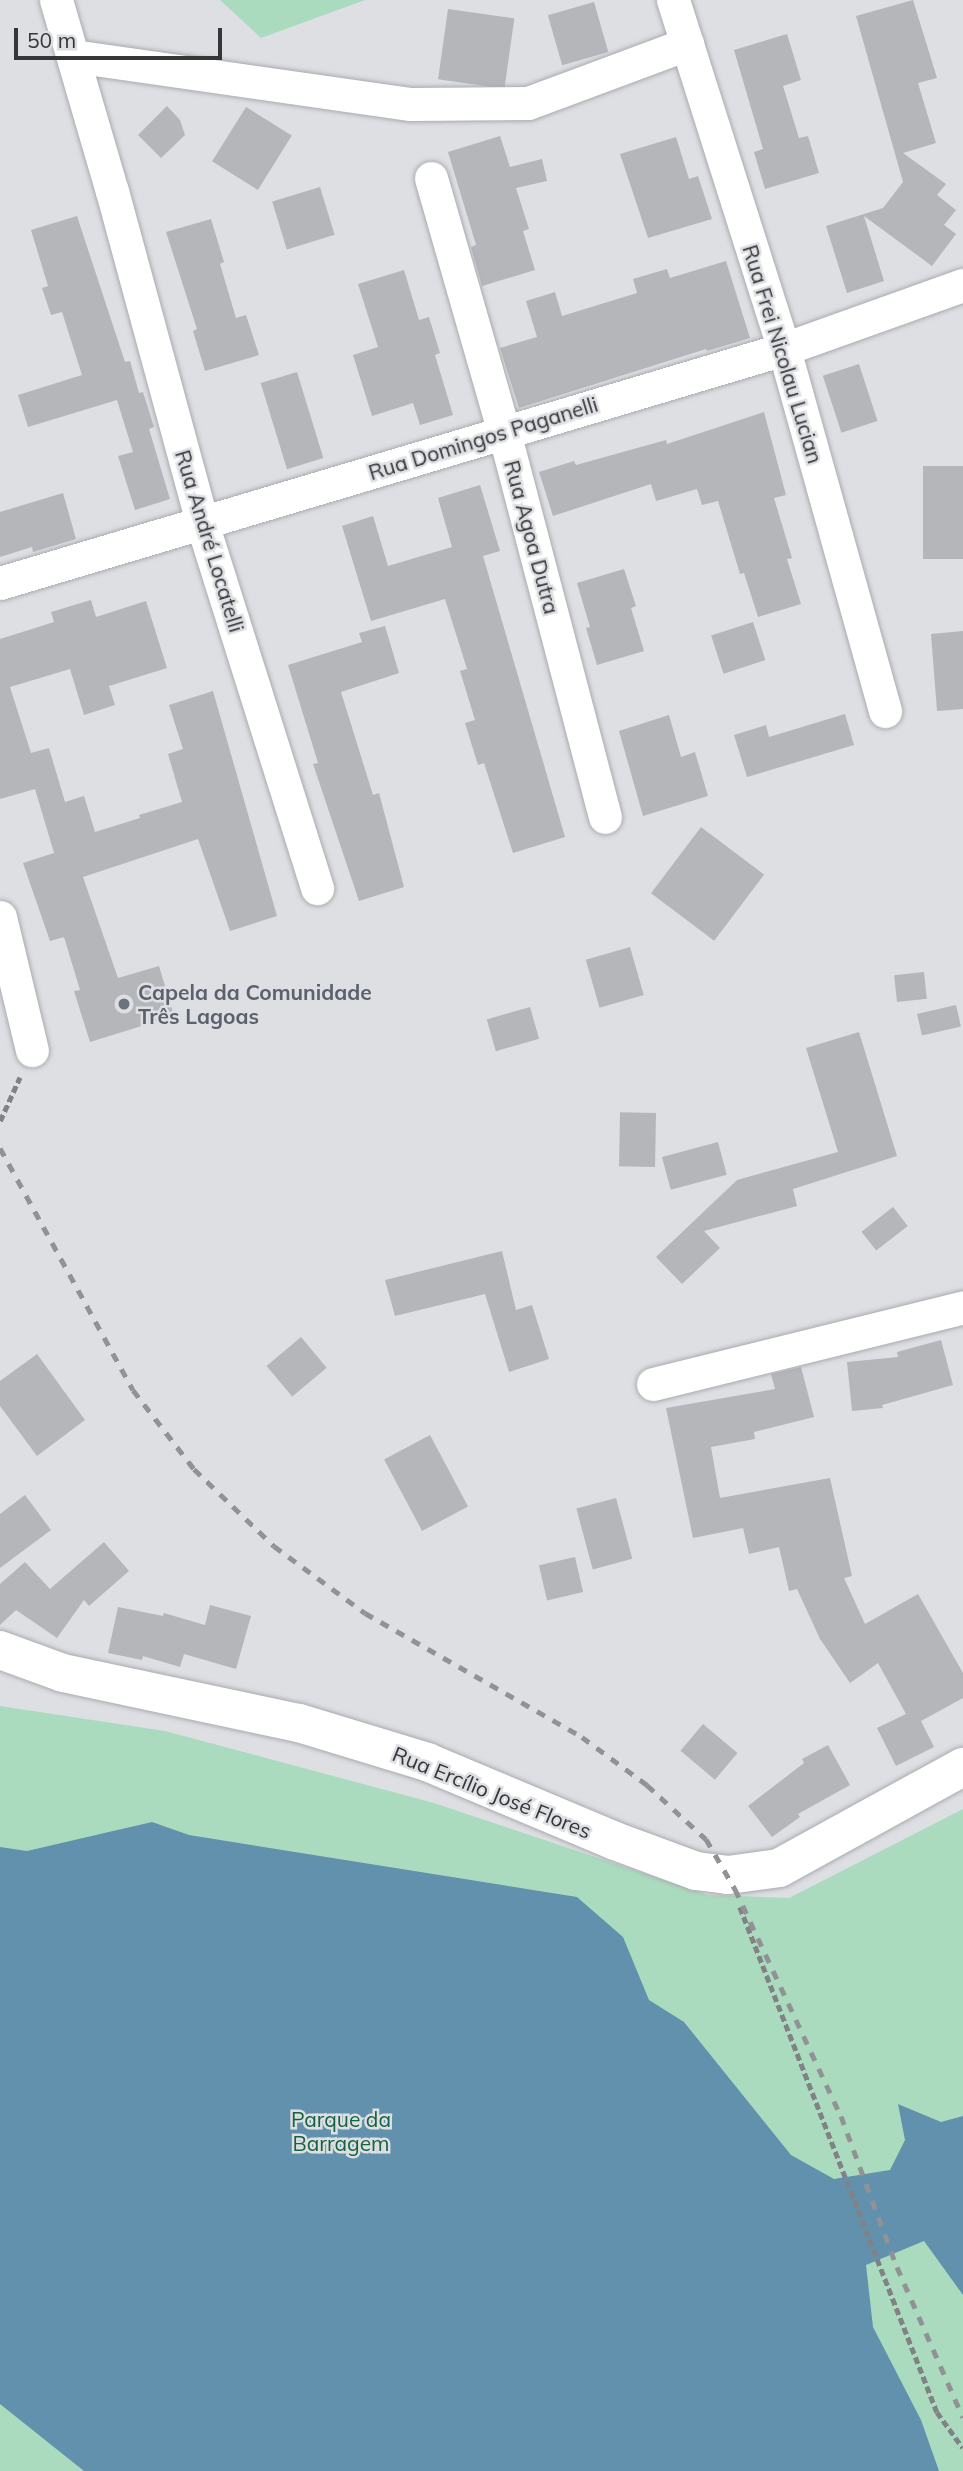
<!DOCTYPE html>
<meta charset="utf-8">
<style>
body{margin:0}
#map{position:relative;width:963px;height:2471px;overflow:hidden;background:#dddfe3;font-family:Mulish,sans-serif}
div>[style]{position:absolute}
.green>*{inset:0;background:#abdbbe}
.water>*{inset:0;background:#6191ac}
.building>*{inset:0;background:#b4b6ba;transform-origin:0 0}
.path>*{height:4.5px;margin-top:-2.25px;transform-origin:0;background:repeating-linear-gradient(90deg,#818285 0 7px,transparent 0 10.5px)}
.roads{filter:drop-shadow(0 0 2px #a9abaf) drop-shadow(0 0 2px #a9abaf)}
.street>*{height:33px;margin:-16.5px;padding:0 16.5px;transform-origin:16.5px;border-radius:16.5px;background:#fff}
.secondary>*{height:38px;margin:-19px;padding:0 19px;transform-origin:19px;border-radius:19px;background:#fff}
.rail>*{height:5px;margin-top:-2.5px;transform-origin:0;background:repeating-linear-gradient(90deg,#919295 0 9px,transparent 0 18px)}
.dots>*{width:19px;height:19px;translate:-50% -50%;box-sizing:border-box;border:4px solid #dddfe3;border-radius:50%}
span{translate:-50% -50%;white-space:nowrap;text-align:center;line-height:1.15;-webkit-text-stroke:5px #dddfe3;paint-order:stroke}
.street-label{font-size:21px;color:#353638}
.worship-label{font-size:21px;color:#5b616d;font-weight:700}
.left{translate:0 -50%;text-align:left}
.park-label{font-size:21px;color:#15643f}
.scale{position:absolute;left:14px;top:28px;width:208px;height:32px;box-sizing:border-box;border:4px solid #353638;border-top:0;padding-left:9px;font-size:21px;line-height:24px;white-space:nowrap;color:#353638;-webkit-text-stroke:5px #dddfe3;paint-order:stroke}
</style>
<div id="map">
<div class="green">
<i style="clip-path:polygon(220px 0,365px 0,261px 38px)"></i>
<i style="clip-path:polygon(0 1706px,165px 1731px,434px 1803px,708px 1895px,789px 1898px,963px 1809px,963px 2471px,0 2471px)"></i>
</div>
<div class="water">
<i style="clip-path:polygon(152px 1822px,189px 1835px,577px 1897px,623px 1937px,649px 2000px,684px 2022px,791px 2155px,834px 2179px,890px 2170px,905px 2140px,898px 2104px,941px 2122px,963px 2116px,963px 2295px,924px 2241px,866px 2265px,873px 2327px,921px 2420px,939px 2471px,84px 2471px,0 2404px,0 1847px,27px 1851px)"></i>
</div>
<div class="building">
<i style="clip-path:polygon(913px 0,937px 78px,918px 83px,936px 143px,903px 153px,946px 184px,937px 195px,956px 210px,944px 225px,956px 234px,932px 266px,864px 216px,884px 281px,847px 293px,826px 226px,883px 208px,903px 182px,856px 16px)"></i>
<i style="left:594px;top:2px;width:52px;height:48px;rotate:74deg"></i>
<i style="left:448px;top:9px;width:67px;height:71px;rotate:8deg"></i>
<i style="clip-path:polygon(787px 34px,801px 80px,783px 86px,799px 138px,808px 136px,819px 173px,765px 189px,754px 152px,763px 149px,734px 50px)"></i>
<i style="clip-path:polygon(167px 106px,180px 120px,185px 135px,161px 158px,138px 135px)"></i>
<i style="left:246px;top:107px;width:54px;height:64px;rotate:32deg"></i>
<i style="clip-path:polygon(500px 136px,510px 167px,542px 159px,547px 181px,516px 188px,529px 229px,523px 231px,535px 270px,482px 286px,471px 247px,476px 245px,448px 152px)"></i>
<i style="clip-path:polygon(676px 137px,689px 179px,698px 176px,712px 219px,648px 238px,620px 154px)"></i>
<i style="left:320px;top:187px;width:50px;height:50px;rotate:73deg"></i>
<i style="clip-path:polygon(77px 216px,125px 362px,130px 361px,139px 393px,143px 392px,154px 427px,149px 429px,170px 499px,135px 510px,118px 456px,133px 452px,117px 400px,28px 427px,18px 395px,82px 375px,62px 312px,51px 315px,42px 288px,48px 286px,31px 230px)"></i>
<i style="clip-path:polygon(211px 219px,224px 262px,220px 264px,236px 318px,246px 315px,259px 355px,205px 371px,193px 331px,197px 329px,166px 232px)"></i>
<i style="clip-path:polygon(726px 261px,750px 338px,707px 351px,706px 349px,519px 408px,500px 348px,537px 337px,526px 301px,555px 292px,562px 316px,637px 293px,633px 279px,667px 269px,670px 278px)"></i>
<i style="clip-path:polygon(404px 270px,419px 320px,429px 317px,440px 353px,435px 355px,453px 415px,420px 425px,413px 403px,372px 416px,353px 355px,378px 347px,358px 284px)"></i>
<i style="left:859px;top:364px;width:60px;height:38px;rotate:72deg"></i>
<i style="left:297px;top:372px;width:90px;height:38px;rotate:73deg"></i>
<i style="clip-path:polygon(764px 412px,786px 495px,774px 498px,792px 558px,787px 559px,801px 604px,758px 617px,744px 573px,740px 574px,718px 501px,702px 505px,697px 489px,656px 501px,651px 484px,553px 516px,539px 472px,574px 461px,576px 465px,666px 440px,667px 444px)"></i>
<i style="left:963px;top:466px;width:93px;height:40px;rotate:90deg"></i>
<i style="clip-path:polygon(480px 485px,500px 551px,483px 556px,565px 837px,513px 853px,484px 763px,478px 765px,465px 723px,475px 720px,460px 671px,467px 669px,445px 599px,371px 621px,342px 526px,373px 516px,388px 566px,452px 547px,438px 498px)"></i>
<i style="clip-path:polygon(63px 493px,76px 539px,33px 552px,32px 547px,0 557px,0 512px)"></i>
<i style="clip-path:polygon(624px 569px,636px 606px,631px 608px,644px 651px,597px 665px,586px 628px,590px 627px,577px 583px)"></i>
<i style="clip-path:polygon(91px 600px,96px 617px,146px 601px,167px 668px,109px 686px,115px 705px,84px 715px,70px 669px,10px 687px,31px 753px,49px 748px,65px 802px,84px 796px,95px 832px,140px 818px,139px 815px,182px 802px,168px 754px,183px 749px,169px 705px,213px 691px,277px 916px,230px 931px,198px 839px,83px 877px,118px 978px,159px 966px,174px 1016px,90px 1042px,74px 991px,80px 990px,64px 937px,50px 941px,23px 863px,54px 853px,35px 789px,0 799px,0 639px,54px 622px,51px 612px)"></i>
<i style="left:753px;top:622px;width:40px;height:44px;rotate:72deg"></i>
<i style="clip-path:polygon(385px 626px,399px 673px,341px 692px,373px 795px,379px 793px,404px 887px,359px 901px,313px 764px,318px 763px,288px 665px,362px 642px,359px 633px)"></i>
<i style="clip-path:polygon(963px 631px,963px 709px,937px 711px,931px 634px)"></i>
<i style="clip-path:polygon(845px 714px,854px 745px,747px 777px,734px 735px,766px 725px,769px 737px)"></i>
<i style="clip-path:polygon(669px 715px,681px 757px,695px 752px,708px 796px,643px 816px,619px 731px)"></i>
<i style="left:701px;top:827px;width:79px;height:83px;rotate:37deg"></i>
<i style="left:630px;top:947px;width:50px;height:46px;rotate:74deg"></i>
<i style="left:924px;top:972px;width:27px;height:30px;rotate:84deg"></i>
<i style="left:956px;top:1005px;width:22px;height:40px;rotate:77deg"></i>
<i style="left:530px;top:1007px;width:33px;height:45px;rotate:74deg"></i>
<i style="clip-path:polygon(859px 1032px,897px 1156px,793px 1189px,797px 1206px,704px 1231px,720px 1248px,682px 1284px,656px 1257px,737px 1180px,838px 1152px,806px 1048px)"></i>
<i style="left:656px;top:1113px;width:54px;height:36px;rotate:91deg"></i>
<i style="left:718px;top:1142px;width:34px;height:58px;rotate:75deg"></i>
<i style="left:893px;top:1207px;width:24px;height:40px;rotate:52deg"></i>
<i style="clip-path:polygon(502px 1251px,516px 1310px,532px 1305px,549px 1359px,509px 1372px,485px 1294px,395px 1316px,385px 1280px)"></i>
<i style="left:301px;top:1337px;width:40px;height:45px;rotate:50deg"></i>
<i style="clip-path:polygon(941px 1340px,953px 1385px,882px 1405px,883px 1408px,852px 1411px,847px 1362px,898px 1357px,897px 1352px)"></i>
<i style="clip-path:polygon(37px 1354px,85px 1420px,37px 1456px,0 1406px,0 1381px)"></i>
<i style="clip-path:polygon(801px 1367px,814px 1417px,754px 1432px,755px 1439px,711px 1447px,720px 1498px,830px 1478px,852px 1576px,844px 1578px,865px 1624px,918px 1594px,963px 1673px,963px 1698px,921px 1721px,934px 1747px,896px 1766px,877px 1728px,906px 1714px,878px 1663px,850px 1683px,820px 1639px,797px 1589px,789px 1591px,779px 1547px,749px 1554px,743px 1528px,693px 1538px,666px 1408px,775px 1389px,771px 1374px)"></i>
<i style="left:430px;top:1435px;width:81px;height:52px;rotate:62deg"></i>
<i style="clip-path:polygon(25px 1495px,51px 1530px,0 1568px,0 1514px)"></i>
<i style="left:616px;top:1498px;width:63px;height:41px;rotate:75deg"></i>
<i style="clip-path:polygon(104px 1542px,129px 1571px,89px 1606px,84px 1600px,57px 1638px,16px 1610px,0 1625px,0 1584px,25px 1562px,50px 1589px)"></i>
<i style="left:575px;top:1557px;width:36px;height:37px;rotate:77deg"></i>
<i style="clip-path:polygon(210px 1605px,251px 1616px,236px 1669px,184px 1654px,180px 1667px,143px 1656px,142px 1660px,108px 1653px,118px 1607px,163px 1616px,164px 1613px,205px 1625px)"></i>
<i style="left:703px;top:1724px;width:45px;height:35px;rotate:40deg"></i>
<i style="clip-path:polygon(828px 1745px,850px 1785px,798px 1814px,800px 1817px,772px 1837px,748px 1806px,804px 1763px,802px 1759px)"></i>
</div>
<div class="path">
<i style="left:0;top:1121px;width:48px;rotate:-65.6deg"></i>
<i style="left:740px;top:1907px;width:542px;rotate:68.69deg"></i>
<i style="left:937px;top:2412px;width:44px;rotate:54.2deg"></i>
</div>
<div class="roads">
<div class="street">
<i style="left:56px;top:0;width:199px;rotate:73.7deg"></i>
<i style="left:112px;top:191px;width:344px;rotate:74.8deg"></i>
<i style="left:202px;top:523px;width:383px;rotate:72.5deg"></i>
<i style="left:673px;top:0;width:366px;rotate:72.4deg"></i>
<i style="left:784px;top:349px;width:376px;rotate:74.4deg"></i>
<i style="left:73px;top:56px;width:341px;rotate:8.1deg"></i>
<i style="left:411px;top:104px;width:117px;rotate:-0.5deg"></i>
<i style="left:528px;top:103px;width:170px;rotate:-20.4deg"></i>
<i style="left:431px;top:178px;width:264px;rotate:74deg"></i>
<i style="left:504px;top:432px;width:398px;rotate:75.3deg"></i>
<i style="left:0;top:583px;width:818px;rotate:-16.62deg"></i>
<i style="left:784px;top:349px;width:190px;rotate:-19.7deg"></i>
<i style="left:0;top:917px;width:137px;rotate:76.5deg"></i>
<i style="left:653px;top:1384px;width:319px;rotate:-13.9deg"></i>
</div>
<div class="secondary">
<i style="left:0;top:1650px;width:67px;rotate:20.1deg"></i>
<i style="left:63px;top:1673px;width:241px;rotate:12deg"></i>
<i style="left:299px;top:1723px;width:134px;rotate:16.9deg"></i>
<i style="left:427px;top:1762px;width:204px;rotate:22.8deg"></i>
<i style="left:615px;top:1841px;width:86px;rotate:20.3deg"></i>
<i style="left:696px;top:1871px;width:32px;rotate:7deg"></i>
<i style="left:728px;top:1875px;width:51px;rotate:-7.8deg"></i>
<i style="left:779px;top:1868px;width:210px;rotate:-28.8deg"></i>
</div>
</div>
<div class="rail">
<i style="left:0;top:1148px;width:276px;rotate:61.2deg"></i>
<i style="left:133px;top:1390px;width:100px;rotate:52.3deg"></i>
<i style="left:194px;top:1469px;width:111px;rotate:43.9deg"></i>
<i style="left:274px;top:1546px;width:113px;rotate:36.4deg"></i>
<i style="left:365px;top:1613px;width:250px;rotate:29.7deg"></i>
<i style="left:582px;top:1737px;width:81px;rotate:36.4deg"></i>
<i style="left:647px;top:1785px;width:80px;rotate:42.5deg"></i>
<i style="left:706px;top:1839px;width:58px;rotate:59.9deg"></i>
<i style="left:735px;top:1889px;width:251px;rotate:65deg"></i>
<i style="left:841px;top:2116px;width:161px;rotate:69.7deg"></i>
<i style="left:897px;top:2267px;width:164px;rotate:66.3deg"></i>
</div>
<div class="dots">
<i style="left:124px;top:1004px;background:#6b7280"></i>
</div>
<div class="street-label">
<span style="left:783px;top:354px;rotate:73deg">Rua Frei Nicolau Lucian</span>
<span style="left:483px;top:438px;rotate:-17deg">Rua Domingos Paganelli</span>
<span style="left:532px;top:537px;rotate:75deg">Rua Agoa Dutra</span>
<span style="left:210px;top:541px;rotate:73deg">Rua André Locatelli</span>
<span style="left:492px;top:1792px;rotate:22deg">Rua Ercílio José Flores</span>
</div>
<div class="worship-label">
<span class="left" style="left:138px;top:1004px">Capela da Comunidade<br>Três Lagoas</span>
</div>
<div class="park-label">
<span style="left:341px;top:2131px">Parque da<br>Barragem</span>
</div>
<div class="scale">50 m</div>
</div>
